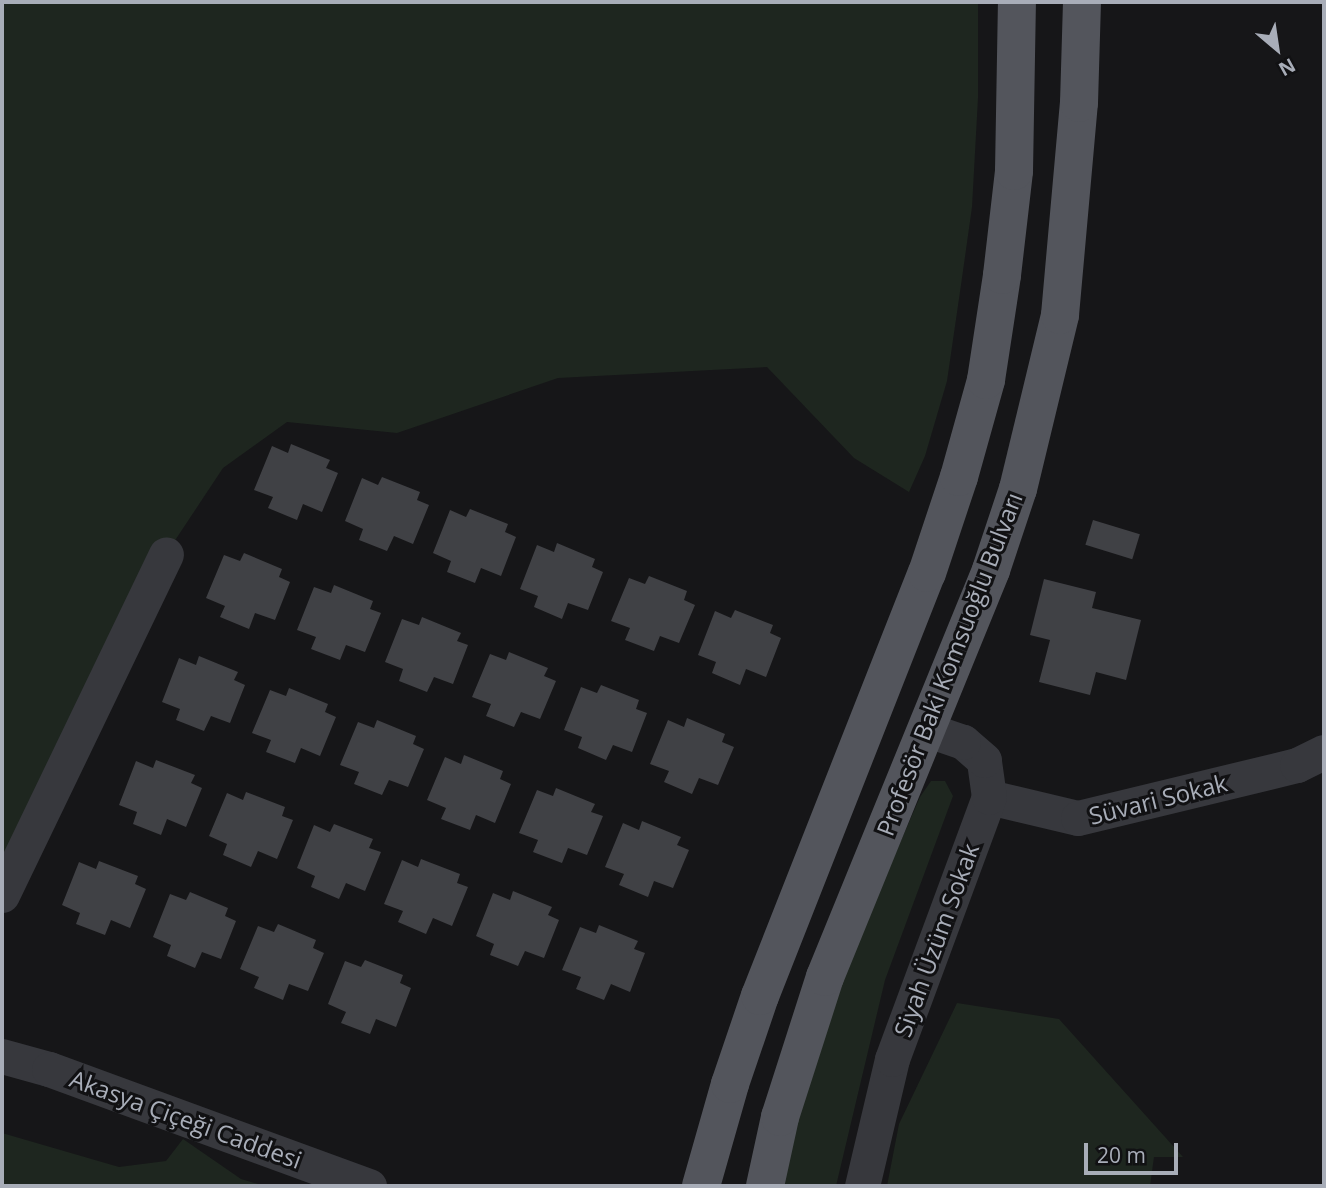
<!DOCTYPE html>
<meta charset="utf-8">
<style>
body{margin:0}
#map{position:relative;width:1326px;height:1188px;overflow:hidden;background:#161618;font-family:"Open Sans",sans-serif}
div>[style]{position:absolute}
.green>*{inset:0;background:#1e261f}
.building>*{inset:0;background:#404145;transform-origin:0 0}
.street>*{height:35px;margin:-17.5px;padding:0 17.5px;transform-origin:17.5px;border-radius:17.5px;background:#37383d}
.primary>*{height:38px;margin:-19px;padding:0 19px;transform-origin:19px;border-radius:19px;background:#53555c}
span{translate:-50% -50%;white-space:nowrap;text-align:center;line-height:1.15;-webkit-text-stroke:6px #111113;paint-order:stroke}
.street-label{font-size:24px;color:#a8adb8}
.frame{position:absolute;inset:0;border:4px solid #a8adb8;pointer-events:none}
.north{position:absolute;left:1242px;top:14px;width:70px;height:70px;-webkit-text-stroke:5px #111113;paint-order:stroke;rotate:151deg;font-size:19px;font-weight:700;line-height:28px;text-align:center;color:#a8adb8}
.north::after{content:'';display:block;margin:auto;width:24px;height:32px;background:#a8adb8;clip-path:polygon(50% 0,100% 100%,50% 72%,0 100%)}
.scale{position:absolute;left:1084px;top:1143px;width:94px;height:32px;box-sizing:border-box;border:4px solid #a8adb8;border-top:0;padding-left:9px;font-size:21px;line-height:24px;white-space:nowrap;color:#a8adb8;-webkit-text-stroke:5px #111113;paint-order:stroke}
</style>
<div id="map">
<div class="green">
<i style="clip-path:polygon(2px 2px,978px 2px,978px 98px,972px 207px,962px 278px,947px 381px,925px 456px,909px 492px,854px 458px,767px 367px,558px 378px,397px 433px,287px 422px,223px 468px,166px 554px,2px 895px)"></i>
<i style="clip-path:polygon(931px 781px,945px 781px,953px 796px,885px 980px,836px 1186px,782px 1186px,801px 1100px,852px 953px,920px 797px)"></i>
<i style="clip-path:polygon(957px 1003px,1059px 1019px,1183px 1157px,1154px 1157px,1150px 1186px,887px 1186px,899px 1124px)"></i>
<i style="clip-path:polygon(2px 1133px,119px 1167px,166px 1161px,183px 1139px,241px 1179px,265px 1186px,2px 1186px)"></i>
</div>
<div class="building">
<i style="clip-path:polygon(291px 444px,330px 460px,326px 468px,338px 473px,322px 512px,303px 504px,297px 520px,268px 508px,273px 497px,254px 490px,272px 446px,288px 453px)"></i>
<i style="clip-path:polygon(382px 477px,420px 492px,417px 500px,429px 505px,413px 544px,394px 536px,387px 551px,359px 540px,363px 529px,345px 521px,362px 478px,378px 485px)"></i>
<i style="clip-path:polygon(470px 509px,508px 524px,505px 532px,516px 537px,501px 576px,481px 568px,475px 583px,447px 572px,451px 561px,433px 553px,450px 510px,466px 517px)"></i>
<i style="left:1093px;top:520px;width:49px;height:26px;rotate:17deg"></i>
<i style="clip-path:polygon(557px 543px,595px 559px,592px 567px,603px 572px,588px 610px,568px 603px,562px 619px,534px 607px,538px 596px,520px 589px,537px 545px,554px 552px)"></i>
<i style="clip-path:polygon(244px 553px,282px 569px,279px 577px,290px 582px,275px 620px,255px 613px,249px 629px,220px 617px,225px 606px,206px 598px,224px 555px,240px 561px)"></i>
<i style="clip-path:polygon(649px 576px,687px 591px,684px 600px,695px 605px,679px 643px,660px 636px,654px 651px,625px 640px,630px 628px,611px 621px,629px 578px,645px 584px)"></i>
<i style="clip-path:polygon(1044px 579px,1096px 592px,1092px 608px,1141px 620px,1126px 680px,1096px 672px,1090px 695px,1039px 682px,1050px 640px,1030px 635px)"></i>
<i style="clip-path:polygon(334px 585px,373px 601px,370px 609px,381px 613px,365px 652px,346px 645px,340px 660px,311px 649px,316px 637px,297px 630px,314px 587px,331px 593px)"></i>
<i style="clip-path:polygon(735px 610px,773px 625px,770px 633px,781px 638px,766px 677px,746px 669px,740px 685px,712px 673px,716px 662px,698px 655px,715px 611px,731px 618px)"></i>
<i style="clip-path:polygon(422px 617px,461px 633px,457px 641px,468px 645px,453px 684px,434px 677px,427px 692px,399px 681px,403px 669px,385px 662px,402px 619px,419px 625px)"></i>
<i style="clip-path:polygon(509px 652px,548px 668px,544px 676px,556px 681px,540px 719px,521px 712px,514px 727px,486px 716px,491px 704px,472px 697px,490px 654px,506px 660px)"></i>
<i style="clip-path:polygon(199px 656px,238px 672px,234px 680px,245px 685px,230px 723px,211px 716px,204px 731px,176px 720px,180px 709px,162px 702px,179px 658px,196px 665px)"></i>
<i style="clip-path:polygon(601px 685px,639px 700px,636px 709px,647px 713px,632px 752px,613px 745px,606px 760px,578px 748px,582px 737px,564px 730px,581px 687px,597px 693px)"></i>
<i style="clip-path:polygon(289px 688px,328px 704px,325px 712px,336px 717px,320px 756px,301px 748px,295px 763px,266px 752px,271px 740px,252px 733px,270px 690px,286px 696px)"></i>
<i style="clip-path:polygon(687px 718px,725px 734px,722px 742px,734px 747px,718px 785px,699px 778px,692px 794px,664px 782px,669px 771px,650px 764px,668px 720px,684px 727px)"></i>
<i style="clip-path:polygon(377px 720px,416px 736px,413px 744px,424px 749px,408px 787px,389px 780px,382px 795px,354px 784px,359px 772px,340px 765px,358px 722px,374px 728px)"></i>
<i style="clip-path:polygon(464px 755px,503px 771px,500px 779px,511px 784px,495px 823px,476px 815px,470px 830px,441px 819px,446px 808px,427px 800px,445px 757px,461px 764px)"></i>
<i style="clip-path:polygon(156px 760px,195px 775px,191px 783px,202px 788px,186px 827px,167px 819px,161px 835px,133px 824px,137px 812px,119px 805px,136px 761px,153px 768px)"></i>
<i style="clip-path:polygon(556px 788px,595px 804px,591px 812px,603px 816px,587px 855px,568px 848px,562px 863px,533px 852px,538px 840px,519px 833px,537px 790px,553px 796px)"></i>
<i style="clip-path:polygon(246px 792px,285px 807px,282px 816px,293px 820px,277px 859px,258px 851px,251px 867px,223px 855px,227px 844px,209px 836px,227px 793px,243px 800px)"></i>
<i style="clip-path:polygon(642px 821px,681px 837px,677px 845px,689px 850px,673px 888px,654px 881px,648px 897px,619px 885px,624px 874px,605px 867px,623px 823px,639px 830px)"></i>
<i style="clip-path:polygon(334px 824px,373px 839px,369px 848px,381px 852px,365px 891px,346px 883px,339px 899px,311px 887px,315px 876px,297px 868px,314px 825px,330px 832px)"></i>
<i style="clip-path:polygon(421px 859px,460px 874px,457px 883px,468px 887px,452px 926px,433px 918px,426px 934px,398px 922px,403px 911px,384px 904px,402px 860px,418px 867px)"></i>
<i style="clip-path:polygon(99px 861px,138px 876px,135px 884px,146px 889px,130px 928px,111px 920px,105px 935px,76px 924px,80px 913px,62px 905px,79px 862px,96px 869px)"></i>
<i style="clip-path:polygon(513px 891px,552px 907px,548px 915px,559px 920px,544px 958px,525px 951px,518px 966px,490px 955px,494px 944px,476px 936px,493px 893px,510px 900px)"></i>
<i style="clip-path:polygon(190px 892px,228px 908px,225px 916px,236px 921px,221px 959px,202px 952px,195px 968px,167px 956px,171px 945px,153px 937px,170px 894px,186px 900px)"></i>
<i style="clip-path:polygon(278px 924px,316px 940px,313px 948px,324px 953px,308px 991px,289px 984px,283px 1000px,254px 988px,259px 977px,240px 969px,258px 926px,274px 932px)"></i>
<i style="clip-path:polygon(599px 925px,638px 941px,634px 949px,645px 953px,630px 992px,611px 984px,604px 1000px,576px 989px,581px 977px,562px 970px,580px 927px,596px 933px)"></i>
<i style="clip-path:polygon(365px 960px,403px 975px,400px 983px,411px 988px,396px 1027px,376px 1019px,370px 1034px,341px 1023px,346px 1012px,328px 1004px,345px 961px,361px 967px)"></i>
</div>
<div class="street">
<i style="left:989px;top:797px;width:91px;rotate:13.3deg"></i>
<i style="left:1078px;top:818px;width:225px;rotate:-13.6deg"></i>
<i style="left:1297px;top:765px;width:30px;rotate:-26deg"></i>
<i style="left:2px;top:895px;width:378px;rotate:-64.3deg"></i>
<i style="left:2px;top:1056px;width:49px;rotate:15.5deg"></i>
<i style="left:49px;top:1069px;width:341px;rotate:20.1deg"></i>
<i style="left:862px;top:1186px;width:130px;rotate:-76.7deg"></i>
<i style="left:892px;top:1059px;width:279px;rotate:-69.7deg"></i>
<i style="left:989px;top:797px;width:37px;rotate:-98deg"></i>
<i style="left:984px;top:760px;width:28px;rotate:-139deg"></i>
<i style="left:963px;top:742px;width:40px;rotate:-161.1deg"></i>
</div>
<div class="primary">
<i style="left:701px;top:1186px;width:106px;rotate:-74.1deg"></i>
<i style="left:730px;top:1084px;width:93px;rotate:-71.2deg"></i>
<i style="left:760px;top:996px;width:455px;rotate:-68.5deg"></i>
<i style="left:927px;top:573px;width:101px;rotate:-71.6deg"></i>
<i style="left:959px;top:477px;width:101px;rotate:-74.4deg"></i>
<i style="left:986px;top:380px;width:106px;rotate:-81.3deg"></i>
<i style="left:1002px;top:275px;width:105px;rotate:-83.4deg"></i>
<i style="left:1014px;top:171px;width:169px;rotate:-89deg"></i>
<i style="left:765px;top:1186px;width:71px;rotate:-77.7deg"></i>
<i style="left:780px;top:1117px;width:147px;rotate:-72.2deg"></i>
<i style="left:825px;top:977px;width:440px;rotate:-67.8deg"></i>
<i style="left:991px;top:570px;width:85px;rotate:-71.6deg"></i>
<i style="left:1018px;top:489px;width:179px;rotate:-76.4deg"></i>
<i style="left:1060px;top:315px;width:213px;rotate:-84.9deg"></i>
<i style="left:1079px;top:103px;width:101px;rotate:-88.3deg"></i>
</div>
<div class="street-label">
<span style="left:949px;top:664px;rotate:-69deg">Profesör Baki Komsuoğlu Bulvarı</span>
<span style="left:1158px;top:799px;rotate:-14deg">Süvari Sokak</span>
<span style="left:936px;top:940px;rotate:-70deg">Siyah Üzüm Sokak</span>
<span style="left:186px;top:1119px;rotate:20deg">Akasya Çiçeği Caddesi</span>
</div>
<div class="frame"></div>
<div class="north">N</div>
<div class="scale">20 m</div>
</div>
